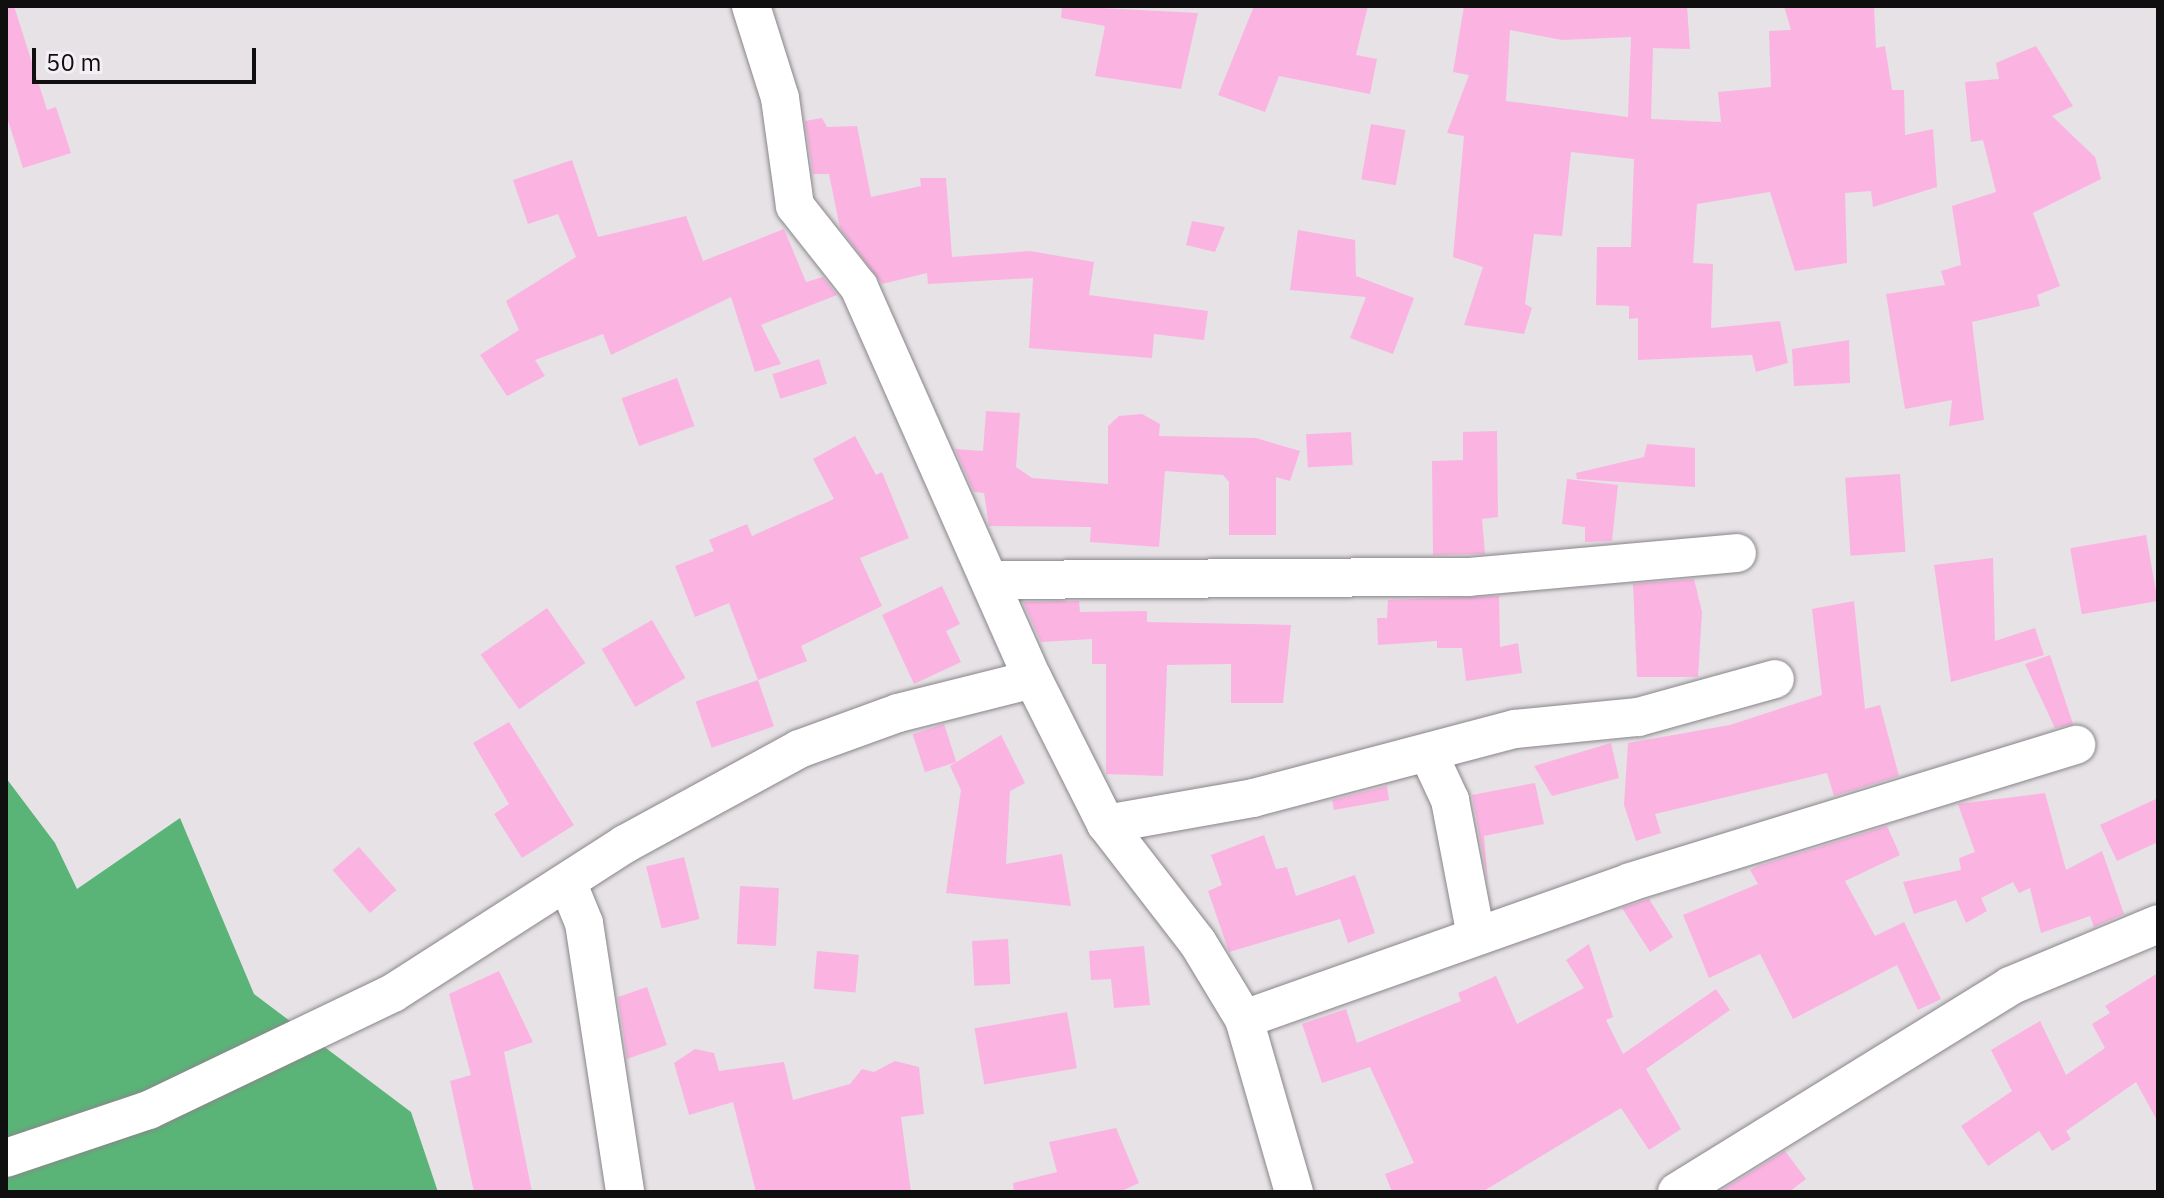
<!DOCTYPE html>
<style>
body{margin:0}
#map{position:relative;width:2164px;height:1198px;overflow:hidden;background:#e6e2e6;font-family:"IBM Plex Sans",sans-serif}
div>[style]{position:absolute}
.forest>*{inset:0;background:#5ab477}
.building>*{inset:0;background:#fbb4e2;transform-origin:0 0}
.roads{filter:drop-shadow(0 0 2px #89868a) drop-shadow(0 0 2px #89868a)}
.minor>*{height:38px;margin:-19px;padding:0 19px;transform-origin:19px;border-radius:19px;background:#fff}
span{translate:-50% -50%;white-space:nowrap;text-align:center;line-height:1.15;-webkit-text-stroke:6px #f3eff4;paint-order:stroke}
.frame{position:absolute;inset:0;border:8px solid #100f10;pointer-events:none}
.scale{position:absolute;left:32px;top:48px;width:224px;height:36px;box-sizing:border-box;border:4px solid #100f10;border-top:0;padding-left:10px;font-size:24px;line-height:28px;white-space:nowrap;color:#100f10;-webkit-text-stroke:6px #f3eff4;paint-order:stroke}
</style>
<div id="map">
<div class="forest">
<i style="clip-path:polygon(6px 778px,55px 843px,77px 889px,180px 818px,254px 994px,411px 1112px,438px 1192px,6px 1192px)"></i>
</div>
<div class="building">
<i style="clip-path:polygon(6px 6px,14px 6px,47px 110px,56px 107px,71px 153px,23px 168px,6px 114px)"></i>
<i style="clip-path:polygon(1062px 6px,1198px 13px,1181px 89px,1095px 76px,1105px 26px,1061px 18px)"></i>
<i style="clip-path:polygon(1254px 6px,1368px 6px,1356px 55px,1377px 59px,1370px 94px,1279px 76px,1265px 112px,1218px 95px)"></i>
<i style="clip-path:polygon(evenodd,1464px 6px,1687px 6px,1690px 49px,1653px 48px,1651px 119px,1721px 122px,1718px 92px,1771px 87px,1769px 31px,1791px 30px,1784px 6px,1874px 6px,1876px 48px,1885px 46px,1892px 90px,1904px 90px,1905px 135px,1933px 129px,1937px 187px,1873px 207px,1871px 191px,1845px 193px,1847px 263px,1795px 271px,1770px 192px,1697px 204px,1693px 263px,1713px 264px,1711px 328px,1780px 321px,1788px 363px,1756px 372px,1752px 355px,1638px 360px,1638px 318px,1629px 319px,1629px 306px,1596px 305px,1597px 247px,1631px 247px,1634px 159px,1571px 152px,1562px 236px,1534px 234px,1525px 304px,1532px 308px,1524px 334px,1464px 325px,1483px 267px,1453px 257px,1464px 136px,1447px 133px,1469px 75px,1453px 72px,1464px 6px,1510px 30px,1562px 40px,1631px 37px,1628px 117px,1506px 101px,1510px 30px)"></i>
<i style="clip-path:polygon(2036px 46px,2073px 106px,2052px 116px,2095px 157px,2101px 179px,2033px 213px,2060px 286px,2037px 295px,2040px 306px,1972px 322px,1984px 420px,1949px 426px,1952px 400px,1905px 409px,1886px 294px,1945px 285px,1941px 271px,1961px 265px,1952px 206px,1996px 192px,1983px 140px,1971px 142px,1965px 82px,1999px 79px,1996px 63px)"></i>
<i style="clip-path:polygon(822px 118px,827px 127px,857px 126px,871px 197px,921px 186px,920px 178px,946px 178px,952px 257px,1030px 251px,1094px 262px,1089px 295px,1208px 311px,1204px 340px,1154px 334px,1152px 358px,1029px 348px,1033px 278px,928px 284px,927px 273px,882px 284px,840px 228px,829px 174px,813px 174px,805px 121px)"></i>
<i style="left:1371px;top:124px;width:35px;height:56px;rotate:10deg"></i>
<i style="clip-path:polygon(572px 160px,598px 237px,686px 216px,703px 261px,784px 229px,806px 282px,823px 277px,837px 295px,761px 325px,781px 364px,755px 372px,731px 297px,611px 355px,603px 334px,535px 360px,545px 376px,507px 396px,480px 355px,519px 330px,506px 301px,576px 257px,558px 214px,528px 224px,513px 180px)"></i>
<i style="clip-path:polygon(1192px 221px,1225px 227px,1215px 252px,1186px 245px)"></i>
<i style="clip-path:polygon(1298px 230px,1355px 240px,1356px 276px,1414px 298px,1393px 354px,1350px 338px,1366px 297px,1290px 290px)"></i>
<i style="clip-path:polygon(1849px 340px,1850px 383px,1794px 386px,1792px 349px)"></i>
<i style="left:819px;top:359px;width:26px;height:49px;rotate:72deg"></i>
<i style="left:677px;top:378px;width:51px;height:59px;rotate:70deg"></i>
<i style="clip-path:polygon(986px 411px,1020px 413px,1016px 467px,1032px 478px,1108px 484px,1108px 426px,1119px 416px,1142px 414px,1160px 424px,1159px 436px,1256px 438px,1300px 451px,1290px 481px,1276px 477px,1276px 535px,1229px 535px,1229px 482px,1223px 475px,1165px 471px,1159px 547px,1090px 542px,1091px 527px,989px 526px,984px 493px,974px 492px,955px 449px,983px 451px)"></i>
<i style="clip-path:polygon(1497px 431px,1498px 517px,1482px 519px,1485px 554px,1433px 555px,1432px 461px,1463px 460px,1463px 432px)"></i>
<i style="left:1351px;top:432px;width:33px;height:45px;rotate:87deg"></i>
<i style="clip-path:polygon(855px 436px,876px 475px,882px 472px,909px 538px,860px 558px,882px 606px,801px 646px,807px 661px,758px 680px,729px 603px,695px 617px,675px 566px,714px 551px,709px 540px,747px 524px,752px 536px,834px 499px,813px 459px)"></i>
<i style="clip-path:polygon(1647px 444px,1695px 448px,1695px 487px,1577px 479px,1576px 473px,1644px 457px)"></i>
<i style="left:1900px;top:474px;width:78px;height:55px;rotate:86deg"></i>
<i style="clip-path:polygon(1567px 479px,1618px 485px,1612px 541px,1585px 542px,1585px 527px,1562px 524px)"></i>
<i style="left:2146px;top:535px;width:67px;height:77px;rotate:80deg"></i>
<i style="clip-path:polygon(1993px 558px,1995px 641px,2035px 628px,2044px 655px,1951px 682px,1934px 565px)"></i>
<i style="clip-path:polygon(1694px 579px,1702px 612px,1698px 677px,1637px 677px,1633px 584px)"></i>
<i style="clip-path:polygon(942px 586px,960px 624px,946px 631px,961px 662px,914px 684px,882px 615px)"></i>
<i style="clip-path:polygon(1499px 596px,1500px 647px,1518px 643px,1522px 673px,1466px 681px,1462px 648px,1437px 648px,1437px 641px,1378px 645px,1377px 618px,1387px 618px,1388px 600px)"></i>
<i style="clip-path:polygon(1079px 601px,1080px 612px,1147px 611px,1147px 622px,1291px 625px,1283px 703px,1231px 703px,1231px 664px,1167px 665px,1163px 776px,1106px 774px,1106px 664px,1092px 664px,1092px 639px,1041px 642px,1023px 602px)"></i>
<i style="clip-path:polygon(1854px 601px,1865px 709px,1880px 705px,1899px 776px,1834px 796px,1827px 773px,1655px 814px,1661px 833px,1636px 841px,1624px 805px,1628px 743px,1730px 725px,1822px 695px,1812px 609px)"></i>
<i style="left:547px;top:608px;width:67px;height:81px;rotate:55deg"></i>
<i style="left:652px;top:620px;width:67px;height:58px;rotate:60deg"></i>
<i style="clip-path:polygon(2050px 655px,2073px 724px,2055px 728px,2025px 664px)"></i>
<i style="left:758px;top:680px;width:49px;height:66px;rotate:71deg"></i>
<i style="clip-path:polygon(509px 722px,574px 825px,522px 858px,494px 814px,509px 804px,473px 743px)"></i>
<i style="left:944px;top:724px;width:40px;height:33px;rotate:72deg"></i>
<i style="clip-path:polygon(1001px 735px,1025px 783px,1010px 791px,1006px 864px,1062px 854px,1071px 906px,946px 893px,961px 790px,950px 766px)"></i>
<i style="clip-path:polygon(1611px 743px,1619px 778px,1552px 796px,1534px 766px)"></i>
<i style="clip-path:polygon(1535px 783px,1544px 824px,1484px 836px,1488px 883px,1472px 795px)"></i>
<i style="clip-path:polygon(1387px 786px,1389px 800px,1334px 810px,1332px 800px)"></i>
<i style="clip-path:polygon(2045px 793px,2066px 870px,2102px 851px,2124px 914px,2094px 927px,2090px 916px,2041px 933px,2030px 888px,2019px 893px,2013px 882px,1981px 898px,1987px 911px,1966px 923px,1956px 900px,1914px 914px,1903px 882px,1961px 870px,1959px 858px,1975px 852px,1958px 804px)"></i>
<i style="clip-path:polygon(2158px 798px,2158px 842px,2117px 861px,2100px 825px)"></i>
<i style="clip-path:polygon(1887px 826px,1900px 855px,1845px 881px,1875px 936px,1904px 922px,1941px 999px,1918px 1010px,1897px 965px,1793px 1019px,1760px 954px,1709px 978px,1683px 915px,1758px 884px,1750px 870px,1758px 866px)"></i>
<i style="clip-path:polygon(1264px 835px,1276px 869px,1287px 867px,1296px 896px,1355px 875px,1375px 933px,1348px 943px,1340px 919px,1229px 952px,1208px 891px,1222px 885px,1211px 855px)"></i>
<i style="left:359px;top:847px;width:57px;height:35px;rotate:49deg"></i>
<i style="left:684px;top:857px;width:64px;height:39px;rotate:76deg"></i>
<i style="left:740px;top:886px;width:39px;height:58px;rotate:3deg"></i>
<i style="clip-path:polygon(1649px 899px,1673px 937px,1650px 952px,1622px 908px)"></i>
<i style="left:1008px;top:939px;width:45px;height:36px;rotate:87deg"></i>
<i style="clip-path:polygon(1589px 944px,1613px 1017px,1606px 1020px,1623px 1054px,1716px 989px,1730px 1010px,1646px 1069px,1681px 1129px,1649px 1150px,1621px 1108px,1482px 1192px,1392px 1192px,1385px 1174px,1414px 1163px,1370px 1067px,1322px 1083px,1302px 1024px,1346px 1009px,1357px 1043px,1461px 1001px,1458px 993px,1496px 976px,1517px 1024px,1584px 988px,1566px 960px)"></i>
<i style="clip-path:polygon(1144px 946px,1150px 1005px,1114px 1008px,1111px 979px,1091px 980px,1089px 951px)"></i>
<i style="left:817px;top:951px;width:42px;height:38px;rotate:5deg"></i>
<i style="clip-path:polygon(499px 971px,533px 1042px,504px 1052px,532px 1192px,474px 1192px,450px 1081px,471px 1075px,449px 994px)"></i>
<i style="clip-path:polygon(2158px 973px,2158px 1122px,2136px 1082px,2066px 1131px,2071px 1139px,2052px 1151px,2039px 1131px,1988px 1166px,1961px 1126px,2012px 1091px,1991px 1050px,2040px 1021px,2066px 1075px,2105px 1048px,2092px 1024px,2110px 1013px,2105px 1006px)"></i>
<i style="clip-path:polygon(647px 987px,667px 1045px,627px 1059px,618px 997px)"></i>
<i style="left:1067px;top:1012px;width:57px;height:94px;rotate:80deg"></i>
<i style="clip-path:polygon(695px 1049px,714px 1053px,719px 1071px,784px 1062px,793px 1100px,850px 1084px,862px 1069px,874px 1072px,895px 1061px,919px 1067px,924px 1114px,901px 1117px,911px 1192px,756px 1192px,733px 1102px,689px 1115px,674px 1063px)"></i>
<i style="clip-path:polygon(1116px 1128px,1139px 1183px,1119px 1192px,1014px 1192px,1013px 1183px,1057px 1172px,1049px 1142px)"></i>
<i style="clip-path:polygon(1785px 1151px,1806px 1179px,1789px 1192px,1719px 1192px)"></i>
</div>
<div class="roads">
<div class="minor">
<i style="left:751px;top:6px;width:96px;rotate:72.5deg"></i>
<i style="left:780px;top:98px;width:109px;rotate:82.1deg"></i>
<i style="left:795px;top:206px;width:103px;rotate:51.7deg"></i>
<i style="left:859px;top:287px;width:429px;rotate:66.1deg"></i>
<i style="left:1033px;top:679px;width:162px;rotate:63.3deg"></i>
<i style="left:1106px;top:824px;width:150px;rotate:52.3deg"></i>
<i style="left:1198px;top:943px;width:89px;rotate:58.8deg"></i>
<i style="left:1244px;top:1019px;width:180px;rotate:73.9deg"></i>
<i style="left:994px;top:580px;width:475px;rotate:-0.4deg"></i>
<i style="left:1469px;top:577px;width:269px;rotate:-5.1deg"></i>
<i style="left:1429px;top:755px;width:50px;rotate:65deg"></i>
<i style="left:1450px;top:800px;width:138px;rotate:79.2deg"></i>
<i style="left:1106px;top:824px;width:149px;rotate:-10deg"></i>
<i style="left:1253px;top:798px;width:271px;rotate:-14.8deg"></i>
<i style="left:1515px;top:729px;width:124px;rotate:-5.6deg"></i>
<i style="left:1638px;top:717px;width:142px;rotate:-15.5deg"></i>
<i style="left:568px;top:884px;width:42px;rotate:67.7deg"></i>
<i style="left:584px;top:923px;width:272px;rotate:81.3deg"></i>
<i style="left:1244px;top:1019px;width:410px;rotate:-19.5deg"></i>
<i style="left:1630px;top:882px;width:467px;rotate:-17.1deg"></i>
<i style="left:6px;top:1158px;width:151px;rotate:-18.6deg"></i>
<i style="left:149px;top:1110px;width:271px;rotate:-25.6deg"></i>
<i style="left:393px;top:993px;width:276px;rotate:-32.7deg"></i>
<i style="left:625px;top:844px;width:198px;rotate:-28.6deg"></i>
<i style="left:799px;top:749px;width:105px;rotate:-20deg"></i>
<i style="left:898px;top:713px;width:139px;rotate:-14.1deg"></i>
<i style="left:1677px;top:1192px;width:392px;rotate:-31.7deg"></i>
<i style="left:2010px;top:986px;width:160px;rotate:-22.7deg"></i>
</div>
</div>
<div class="frame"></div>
<div class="scale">50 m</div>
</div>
